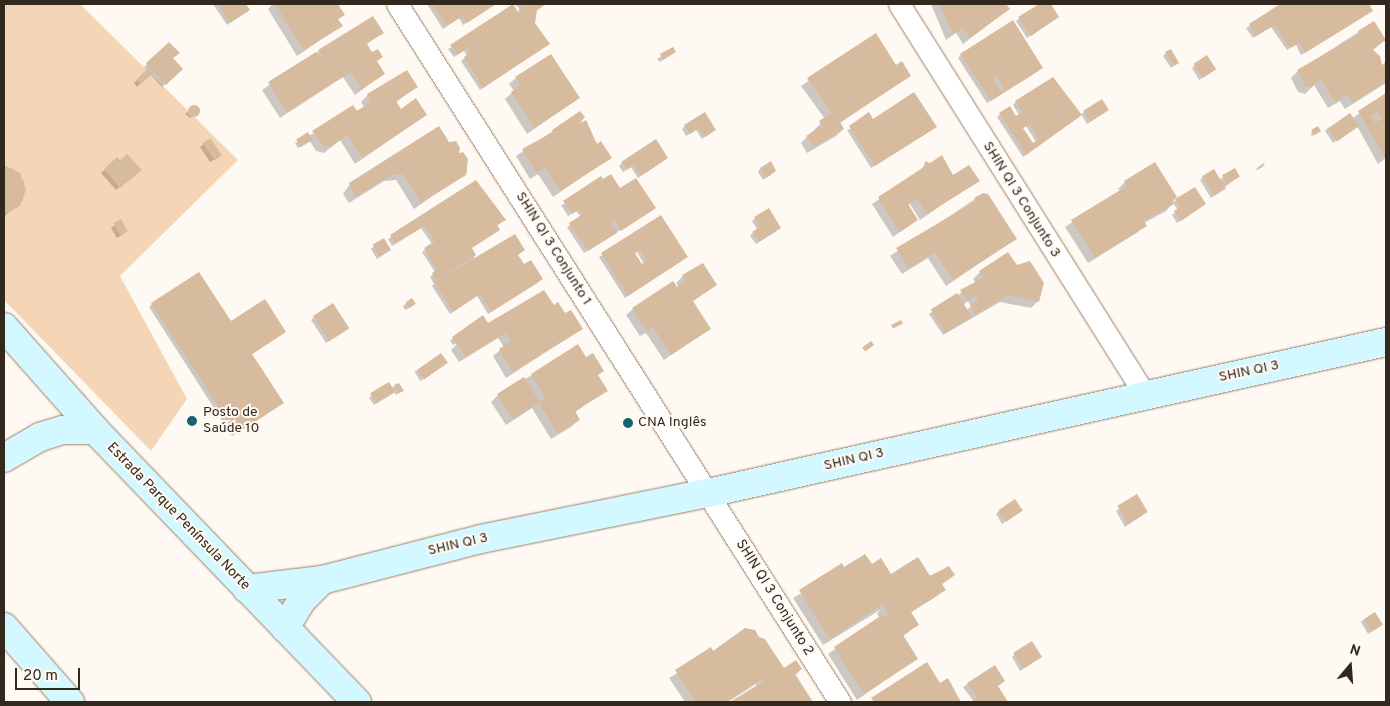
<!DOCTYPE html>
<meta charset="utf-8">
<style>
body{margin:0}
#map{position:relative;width:1390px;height:706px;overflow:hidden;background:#fff9f3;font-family:Overpass,sans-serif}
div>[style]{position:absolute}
.green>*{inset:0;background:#f4d6b7}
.shadow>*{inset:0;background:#0003;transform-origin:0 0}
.building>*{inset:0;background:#d7bb9f;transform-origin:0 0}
.round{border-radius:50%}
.roads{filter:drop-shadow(0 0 1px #9b8167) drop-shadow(0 0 1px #9b8167)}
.street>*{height:21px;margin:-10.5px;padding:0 10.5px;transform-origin:10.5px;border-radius:10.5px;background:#fff}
.secondary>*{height:28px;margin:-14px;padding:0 14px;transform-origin:14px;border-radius:14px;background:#d4f8ff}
.dots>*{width:14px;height:14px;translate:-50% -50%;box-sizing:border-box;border:2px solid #fff9f3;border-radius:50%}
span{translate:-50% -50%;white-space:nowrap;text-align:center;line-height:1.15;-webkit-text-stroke:4px #fff9f3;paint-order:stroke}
.street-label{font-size:14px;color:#32281d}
.poi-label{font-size:14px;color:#32281d}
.left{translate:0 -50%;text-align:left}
.frame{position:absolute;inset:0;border:5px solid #32281d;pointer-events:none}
.north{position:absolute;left:1325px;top:641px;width:50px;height:50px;-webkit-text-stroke:4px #fff9f3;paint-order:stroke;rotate:18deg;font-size:14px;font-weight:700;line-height:20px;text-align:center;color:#32281d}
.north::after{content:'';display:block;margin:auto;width:18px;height:22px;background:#32281d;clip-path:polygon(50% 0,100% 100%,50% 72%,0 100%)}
.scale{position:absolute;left:15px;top:668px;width:65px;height:22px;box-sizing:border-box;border:2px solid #32281d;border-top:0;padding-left:6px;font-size:15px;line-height:18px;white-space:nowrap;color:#32281d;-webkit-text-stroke:4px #fff9f3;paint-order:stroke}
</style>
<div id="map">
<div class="green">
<i style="clip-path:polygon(4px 4px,80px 4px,238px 160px,120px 276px,187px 399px,151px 451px,4px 300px)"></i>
</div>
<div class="shadow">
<i style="clip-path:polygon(213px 4px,245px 4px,249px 10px,227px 25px)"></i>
<i style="clip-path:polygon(273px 4px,336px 4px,343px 15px,337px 20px,341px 26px,297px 56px,268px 9px)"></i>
<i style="clip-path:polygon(427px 4px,496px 4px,463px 25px,459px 18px,443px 29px)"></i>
<i style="clip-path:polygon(514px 4px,546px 4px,536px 11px,534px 23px,548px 44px,480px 90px,461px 61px,467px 56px,464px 51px,454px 57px,448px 49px,518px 15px,519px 8px)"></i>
<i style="clip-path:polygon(931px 4px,1005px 4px,1008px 9px,963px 44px,956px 33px,946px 40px)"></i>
<i style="clip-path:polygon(1042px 4px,1049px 4px,1058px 17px,1027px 38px,1016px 21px)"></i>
<i style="clip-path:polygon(1283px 4px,1308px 4px,1311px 8px,1310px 4px,1366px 4px,1372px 11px,1301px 55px,1296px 45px,1287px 50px,1271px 27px,1253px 38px,1246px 28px)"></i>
<i style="clip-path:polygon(1374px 22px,1385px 40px,1372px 51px,1381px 67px,1386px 63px,1386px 83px,1345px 109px,1340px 101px,1328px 108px,1314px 85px,1305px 94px,1298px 92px,1291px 78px,1298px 71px)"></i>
<i style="clip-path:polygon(382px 32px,366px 45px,372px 54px,381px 57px,376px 62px,383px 74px,355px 95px,343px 77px,280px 118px,262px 90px,319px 51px)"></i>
<i style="clip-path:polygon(875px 35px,895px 67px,910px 76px,840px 123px,843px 129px,836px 136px,807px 153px,801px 143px,825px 119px,801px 86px)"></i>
<i style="clip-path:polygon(169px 43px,172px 58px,181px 69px,162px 87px,150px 74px,137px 87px,134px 83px,147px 70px,144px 67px)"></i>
<i style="clip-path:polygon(672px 49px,674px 52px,660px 62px,657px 59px)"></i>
<i style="clip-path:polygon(1166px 53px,1178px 63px,1171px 68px,1163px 56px)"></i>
<i style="clip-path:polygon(961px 55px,1038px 71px,987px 103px,958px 58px)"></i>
<i style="clip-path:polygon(1195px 65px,1214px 69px,1199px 80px,1192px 68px)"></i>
<i style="clip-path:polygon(516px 78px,579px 98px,527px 134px,505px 99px,514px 91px,509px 84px)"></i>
<i style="clip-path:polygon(416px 87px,395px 103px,400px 110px,426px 115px,355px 164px,340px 140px,324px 153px,316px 151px,310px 141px,298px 148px,295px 143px,364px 107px,361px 102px,368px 95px)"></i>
<i style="clip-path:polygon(1386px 94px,1386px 158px,1378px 164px,1357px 126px,1333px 143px,1325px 131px,1328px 128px,1353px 118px)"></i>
<i style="clip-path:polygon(1102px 101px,1104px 113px,1087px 124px,1081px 114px)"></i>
<i style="clip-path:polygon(evenodd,1016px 102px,1077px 118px,1023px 157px,997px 117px,1000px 114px,1016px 118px,1019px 115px,1013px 105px,1016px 102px,1026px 126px,1036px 142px,1032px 145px,1022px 129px,1026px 126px)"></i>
<i style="clip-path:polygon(197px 106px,200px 109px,190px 118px,185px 114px)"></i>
<i style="clip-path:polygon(873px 120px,935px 127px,871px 168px,847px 130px)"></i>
<i style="clip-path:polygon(685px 126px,715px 130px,702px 139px,696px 130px,686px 136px,682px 129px)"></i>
<i style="clip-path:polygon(575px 128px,610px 158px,553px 197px,538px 174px,530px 179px,516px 156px,553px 131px)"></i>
<i style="clip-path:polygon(1312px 131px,1319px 131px,1311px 137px)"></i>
<i style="clip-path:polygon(210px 139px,217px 158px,210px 162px,200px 147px)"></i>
<i style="clip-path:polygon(457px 154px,466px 160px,467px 172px,414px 209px,396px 180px,384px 181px,349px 203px,343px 194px,350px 184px)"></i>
<i style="clip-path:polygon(117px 159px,137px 173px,116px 190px,101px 173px)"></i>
<i style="clip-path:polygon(663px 161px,638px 178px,631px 167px,623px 172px,619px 166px,622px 163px)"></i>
<i style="clip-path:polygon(1265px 162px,1263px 167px,1255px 171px,1258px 167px)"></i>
<i style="clip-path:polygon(926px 163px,953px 176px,978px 180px,920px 220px,910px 204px,908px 206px,917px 220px,893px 237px,872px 204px,919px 172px)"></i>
<i style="clip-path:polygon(4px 168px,13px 169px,24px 182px,23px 200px,4px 217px)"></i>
<i style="clip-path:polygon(760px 169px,772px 174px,763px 180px,758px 172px)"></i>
<i style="clip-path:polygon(1234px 170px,1238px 177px,1211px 198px,1200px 180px,1203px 177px,1219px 180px)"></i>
<i style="clip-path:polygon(evenodd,476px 182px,504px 220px,471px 248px,476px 261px,539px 282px,488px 314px,477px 296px,450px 314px,432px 286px,434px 284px,430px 277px,435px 272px,422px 252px,432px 244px,421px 228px,392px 246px,388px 239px,476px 182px,450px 264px,439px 272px,437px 269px,450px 264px)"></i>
<i style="clip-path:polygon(1125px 182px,1176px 197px,1172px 204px,1176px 200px,1201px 207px,1177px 223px,1172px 215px,1178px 210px,1173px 203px,1166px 211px,1144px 223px,1138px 232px,1088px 263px,1065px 227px,1120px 191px,1118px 189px)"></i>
<i style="clip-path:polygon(620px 189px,651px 211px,584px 253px,567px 227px,581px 217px,576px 211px,568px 216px,561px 205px)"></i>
<i style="clip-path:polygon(975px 199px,1015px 239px,946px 286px,928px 258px,902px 274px,890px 256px)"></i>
<i style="clip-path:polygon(evenodd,660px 217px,686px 257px,625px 298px,599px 257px,660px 217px,637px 252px,644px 264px,641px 266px,634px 254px,637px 252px)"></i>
<i style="clip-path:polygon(755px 218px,777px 231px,756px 244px,750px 236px,757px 229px,752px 221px)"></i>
<i style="clip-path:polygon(121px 221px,124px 234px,117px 238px,111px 228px)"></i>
<i style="clip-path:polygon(374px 246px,386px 253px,377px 259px,371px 249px)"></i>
<i style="clip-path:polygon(evenodd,980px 272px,1038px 301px,1031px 308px,1000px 302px,943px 335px,929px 314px,976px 283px,973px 279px,980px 272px,968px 301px,971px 306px,966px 311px,963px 305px,968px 301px)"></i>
<i style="clip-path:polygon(683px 276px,715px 284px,692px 302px,709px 328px,664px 360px,646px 333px,640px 336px,626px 315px,633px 309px,679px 287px,676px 283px)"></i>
<i style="clip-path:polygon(411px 300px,411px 307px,405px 310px,403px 306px)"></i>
<i style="clip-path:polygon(152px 304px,285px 332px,251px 355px,279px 405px,232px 436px,149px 307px)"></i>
<i style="clip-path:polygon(564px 315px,581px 329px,506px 378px,493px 356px,504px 347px,498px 338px,459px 362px,451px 350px,458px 343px,453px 345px,450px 341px,453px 338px,479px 330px)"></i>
<i style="clip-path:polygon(314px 317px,345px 331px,326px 343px,311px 320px)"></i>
<i style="left:441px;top:354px;width:11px;height:32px;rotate:56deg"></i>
<i style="clip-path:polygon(586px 359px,602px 371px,597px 376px,606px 390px,574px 413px,578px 420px,571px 427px,551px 439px,532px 408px,506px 425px,491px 402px,498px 395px,532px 375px)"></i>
<i style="clip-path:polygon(395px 386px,402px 391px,396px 395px,394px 392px,374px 405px,369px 398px,372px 395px)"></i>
<i style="clip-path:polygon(1137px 496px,1143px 515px,1125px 527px,1116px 511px)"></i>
<i style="clip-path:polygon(999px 511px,1021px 511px,1002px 524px,996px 514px)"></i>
<i style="clip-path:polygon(871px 566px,891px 576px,953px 575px,941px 585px,944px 589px,937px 596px,910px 613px,917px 625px,902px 637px,916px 659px,857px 700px,828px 654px,880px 618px,877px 614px,880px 610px,823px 645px,793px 598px,844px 569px)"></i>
<i style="clip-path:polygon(1364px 619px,1382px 625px,1368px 634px,1361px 622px)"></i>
<i style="clip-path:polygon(713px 652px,783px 670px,801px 669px,795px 676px,812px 702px,733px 702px,757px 687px,756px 684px,728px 702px,685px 702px,669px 678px)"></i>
<i style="clip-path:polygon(1015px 654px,1038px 659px,1020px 671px,1012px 657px)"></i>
<i style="clip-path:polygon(975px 679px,996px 686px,1006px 702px,974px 702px,963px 687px)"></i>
<i style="clip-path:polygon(947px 680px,960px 702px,869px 702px,940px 684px)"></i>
</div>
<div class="building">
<i style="clip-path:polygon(218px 4px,246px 4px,250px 10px,230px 23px)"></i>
<i style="clip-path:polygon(275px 4px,338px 4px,345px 15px,338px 19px,343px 26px,304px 50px)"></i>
<i style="clip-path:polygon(432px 4px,496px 4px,467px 23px,463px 16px,447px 26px)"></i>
<i style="clip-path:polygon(513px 4px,520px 15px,521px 5px,519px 4px,546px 4px,537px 10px,535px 23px,550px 44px,483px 88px,464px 57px,470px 53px,467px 48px,457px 55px,450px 45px)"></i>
<i style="clip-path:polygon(939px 4px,1006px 4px,1010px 9px,970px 38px,963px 28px,953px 34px)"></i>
<i style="clip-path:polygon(1039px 4px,1051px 4px,1059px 17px,1031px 36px,1018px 17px)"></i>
<i style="clip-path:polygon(1280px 4px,1369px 4px,1373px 11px,1305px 53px,1299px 43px,1290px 48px,1275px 25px,1256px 36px,1249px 24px)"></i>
<i style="clip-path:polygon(373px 16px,384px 33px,361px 47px,367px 44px,372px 52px,378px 49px,383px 57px,377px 61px,385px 74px,362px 89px,351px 72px,287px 112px,268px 82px,316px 52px,320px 58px,323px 56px,318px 50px)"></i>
<i style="clip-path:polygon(evenodd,1013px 20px,1043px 68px,991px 101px,960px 54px,1013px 20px,996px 76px,1005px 89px,1001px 92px,992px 78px,996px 76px)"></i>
<i style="clip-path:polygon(1374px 21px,1386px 40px,1372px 49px,1380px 56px,1382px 65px,1386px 62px,1386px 82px,1352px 103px,1347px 95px,1335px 102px,1321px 79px,1312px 87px,1305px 86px,1297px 70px,1359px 34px,1358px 31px)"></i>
<i style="clip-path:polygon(876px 33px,896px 65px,902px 61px,911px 76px,843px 120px,840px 122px,844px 129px,814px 147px,806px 136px,822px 126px,819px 121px,832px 113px,807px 78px)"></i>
<i style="clip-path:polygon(169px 42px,180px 53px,173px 58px,183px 69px,166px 85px,154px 72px,141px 84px,136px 80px,149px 67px,146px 63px)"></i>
<i style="clip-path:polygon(673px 47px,676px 52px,663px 60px,660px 54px)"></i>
<i style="clip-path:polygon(1171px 49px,1179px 63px,1174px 66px,1165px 52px)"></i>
<i style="clip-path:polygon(551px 54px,580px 98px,534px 128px,511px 92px,521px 85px,515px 77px)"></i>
<i style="left:1207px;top:55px;width:17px;height:16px;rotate:57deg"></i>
<i style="clip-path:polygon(407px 70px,418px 87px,396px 101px,401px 109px,416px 98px,427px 115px,362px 158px,347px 135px,331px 147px,323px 145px,312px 131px,353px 105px,357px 111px,371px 102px,367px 94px)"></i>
<i style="clip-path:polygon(evenodd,1053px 77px,1082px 115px,1026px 155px,999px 113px,1010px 106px,1016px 116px,1022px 112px,1015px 101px,1053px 77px,1030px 124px,1039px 139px,1033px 143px,1023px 128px,1030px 124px)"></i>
<i style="clip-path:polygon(914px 92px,937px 127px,875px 166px,849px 126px,869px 112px,873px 119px)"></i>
<i style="clip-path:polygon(evenodd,1386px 93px,1386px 157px,1385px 158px,1358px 111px,1386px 93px,1377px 112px,1382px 119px,1375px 123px,1371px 116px,1377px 112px)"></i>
<i style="left:1102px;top:99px;width:13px;height:22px;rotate:58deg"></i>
<i class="round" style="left:188px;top:105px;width:12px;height:12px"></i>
<i style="clip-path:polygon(580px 111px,585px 117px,580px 123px,586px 120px,597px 144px,601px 141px,612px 158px,560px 191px,545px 168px,537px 173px,522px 149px,553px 132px,552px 130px)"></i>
<i style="clip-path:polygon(705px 112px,716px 130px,705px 137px,699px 128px,690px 134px,684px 125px)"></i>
<i style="left:1350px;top:113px;width:16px;height:27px;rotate:55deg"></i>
<i style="clip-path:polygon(439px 126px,449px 142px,456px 141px,460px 148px,459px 153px,463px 152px,468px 159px,466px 175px,421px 203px,403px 174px,392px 175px,356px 197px,349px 183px)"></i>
<i style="left:1318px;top:126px;width:6px;height:8px;rotate:59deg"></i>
<i style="left:308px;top:132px;width:9px;height:14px;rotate:58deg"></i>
<i style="left:210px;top:138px;width:21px;height:9px;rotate:55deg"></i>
<i style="clip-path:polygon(656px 139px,668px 158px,641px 176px,634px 165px,627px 170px,621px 162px)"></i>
<i style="clip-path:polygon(127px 154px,142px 170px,120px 188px,104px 169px,117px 157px,120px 160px)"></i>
<i style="clip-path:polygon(942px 155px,953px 175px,969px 165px,980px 181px,927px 214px,917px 198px,908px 204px,918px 220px,900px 232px,878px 197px,924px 167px,925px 161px,930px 163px)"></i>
<i style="clip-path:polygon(771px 161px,776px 171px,766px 178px,760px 168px)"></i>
<i style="clip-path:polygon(1155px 162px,1177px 197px,1172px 200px,1174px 204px,1146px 220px,1142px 217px,1147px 226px,1095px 258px,1071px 220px,1127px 186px,1124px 181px)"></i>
<i style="clip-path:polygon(4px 165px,20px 173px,26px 190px,20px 206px,4px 215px)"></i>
<i style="left:1235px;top:168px;width:10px;height:15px;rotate:61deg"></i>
<i style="left:1214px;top:169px;width:23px;height:14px;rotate:59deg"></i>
<i style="clip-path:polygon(611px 174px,620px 188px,636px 178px,656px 208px,621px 231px,615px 220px,610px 223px,617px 233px,588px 251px,569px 223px,583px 214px,580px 209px,572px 214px,563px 201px,601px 176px,603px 179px)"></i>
<i style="clip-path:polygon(476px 180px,506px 220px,497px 225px,500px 230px,472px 248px,476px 255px,436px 280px,432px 273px,437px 269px,424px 248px,435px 241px,424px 226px,395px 244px,390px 235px)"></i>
<i style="clip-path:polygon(1195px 187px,1206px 204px,1181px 221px,1174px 211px,1180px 207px,1175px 199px)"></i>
<i style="clip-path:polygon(983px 193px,988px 194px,1017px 239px,953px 280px,935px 252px,909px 268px,896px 248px,976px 201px,974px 198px)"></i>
<i style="clip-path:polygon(769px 208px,781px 228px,759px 242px,752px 232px,760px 227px,754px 217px)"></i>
<i style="clip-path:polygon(evenodd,661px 215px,688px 257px,628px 296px,601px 253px,661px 215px,640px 250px,647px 261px,642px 264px,635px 253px,640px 250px)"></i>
<i style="left:121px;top:219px;width:14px;height:9px;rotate:60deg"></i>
<i style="clip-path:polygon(515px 234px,525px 250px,518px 255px,524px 264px,531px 260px,543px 279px,491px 312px,480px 294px,453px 312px,434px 282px)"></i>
<i style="left:384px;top:238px;width:14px;height:13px;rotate:60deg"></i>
<i style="clip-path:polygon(1008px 252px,1017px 265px,1030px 261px,1044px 283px,1039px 302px,1008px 295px,976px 315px,970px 305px,978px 300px,976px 295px,967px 301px,960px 290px,983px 278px,979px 271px)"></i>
<i style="clip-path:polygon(703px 263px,717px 285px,693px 301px,711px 329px,671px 355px,653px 327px,647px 331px,632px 308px,673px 281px,677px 287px,686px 281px,682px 275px)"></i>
<i style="clip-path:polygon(199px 272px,231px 321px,265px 299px,286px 332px,252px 354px,284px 403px,236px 434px,151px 303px)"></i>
<i style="clip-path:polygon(544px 290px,554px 305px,558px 302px,565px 313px,571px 310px,583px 329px,513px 372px,499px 349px,511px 341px,505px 333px,466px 357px,452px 337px,483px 315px,488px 323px)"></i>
<i style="left:957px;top:293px;width:28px;height:31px;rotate:58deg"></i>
<i style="left:412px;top:298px;width:7px;height:8px;rotate:56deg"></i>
<i style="left:333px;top:303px;width:30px;height:24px;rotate:57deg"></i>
<i style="left:901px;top:320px;width:4px;height:11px;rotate:63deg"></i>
<i style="left:871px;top:341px;width:5px;height:11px;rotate:53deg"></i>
<i style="clip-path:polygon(578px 344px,586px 357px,593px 353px,604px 371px,598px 375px,608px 391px,575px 411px,580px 420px,558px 434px,539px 403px,513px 419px,497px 394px,524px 377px,539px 401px,545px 398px,531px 374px)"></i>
<i style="left:441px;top:353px;width:12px;height:29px;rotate:55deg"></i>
<i style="left:389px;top:382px;width:12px;height:22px;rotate:59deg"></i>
<i style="clip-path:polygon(399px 383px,404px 391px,399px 393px,394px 385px)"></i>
<i style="left:1137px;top:494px;width:21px;height:23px;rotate:59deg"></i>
<i style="left:1015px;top:499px;width:14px;height:20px;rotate:56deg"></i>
<i style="clip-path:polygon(865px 554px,872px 564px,881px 558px,891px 574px,918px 557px,930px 576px,949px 566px,955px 575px,942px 584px,946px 590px,911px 612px,919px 625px,903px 635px,918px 659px,864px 694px,834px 647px,882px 615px,883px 618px,888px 614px,883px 606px,890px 599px,830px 639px,799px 590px,842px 563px,844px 567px)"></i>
<i style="left:1375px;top:612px;width:15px;height:13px;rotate:58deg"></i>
<i style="clip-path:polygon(745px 628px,755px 630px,759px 637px,765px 639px,784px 668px,796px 660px,802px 669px,795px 674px,813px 702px,730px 702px,764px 681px,763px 678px,726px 702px,696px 702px,675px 670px,711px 647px,713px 651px)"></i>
<i style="left:1032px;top:641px;width:19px;height:22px;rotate:58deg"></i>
<i style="clip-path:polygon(927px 662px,940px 683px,948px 678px,961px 702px,874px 702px,871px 698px)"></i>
<i style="clip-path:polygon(995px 665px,1005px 681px,998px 686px,1008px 702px,971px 702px,978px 698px,967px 683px)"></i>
</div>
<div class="roads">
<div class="street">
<i style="left:397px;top:4px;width:827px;rotate:57.6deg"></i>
<i style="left:899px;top:4px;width:462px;rotate:57.8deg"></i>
</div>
<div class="secondary">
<i style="left:4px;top:327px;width:137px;rotate:48.5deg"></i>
<i style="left:95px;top:430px;width:378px;rotate:46.1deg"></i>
<i style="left:4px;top:458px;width:42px;rotate:-30.3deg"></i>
<i style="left:40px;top:437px;width:24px;rotate:-17deg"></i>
<i style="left:63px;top:430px;width:32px"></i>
<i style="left:247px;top:589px;width:76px;rotate:-6.8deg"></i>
<i style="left:322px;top:580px;width:164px;rotate:-14.5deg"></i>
<i style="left:481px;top:539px;width:232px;rotate:-11.5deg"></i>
<i style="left:708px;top:493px;width:695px;rotate:-12.56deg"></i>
<i style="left:4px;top:627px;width:100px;rotate:48.7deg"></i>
<i style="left:285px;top:628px;width:31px;rotate:-59deg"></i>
<i style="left:301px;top:601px;width:30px;rotate:-45deg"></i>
</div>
</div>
<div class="dots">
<i style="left:192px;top:421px;background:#17626e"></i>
<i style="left:628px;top:423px;background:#17626e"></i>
</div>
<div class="street-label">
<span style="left:1021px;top:200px;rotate:58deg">SHIN QI 3 Conjunto 3</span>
<span style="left:553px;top:249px;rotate:58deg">SHIN QI 3 Conjunto 1</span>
<span style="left:1249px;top:372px;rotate:-12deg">SHIN QI 3</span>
<span style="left:854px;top:460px;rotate:-13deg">SHIN QI 3</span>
<span style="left:178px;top:517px;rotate:46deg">Estrada Parque Península Norte</span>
<span style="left:458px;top:545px;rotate:-13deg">SHIN QI 3</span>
<span style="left:774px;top:598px;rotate:58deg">SHIN QI 3 Conjunto 2</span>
</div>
<div class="poi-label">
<span class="left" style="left:203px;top:421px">Posto de<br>Saúde 10</span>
<span class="left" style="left:638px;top:423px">CNA Inglês</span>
</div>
<div class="frame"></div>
<div class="north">N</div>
<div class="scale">20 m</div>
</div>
